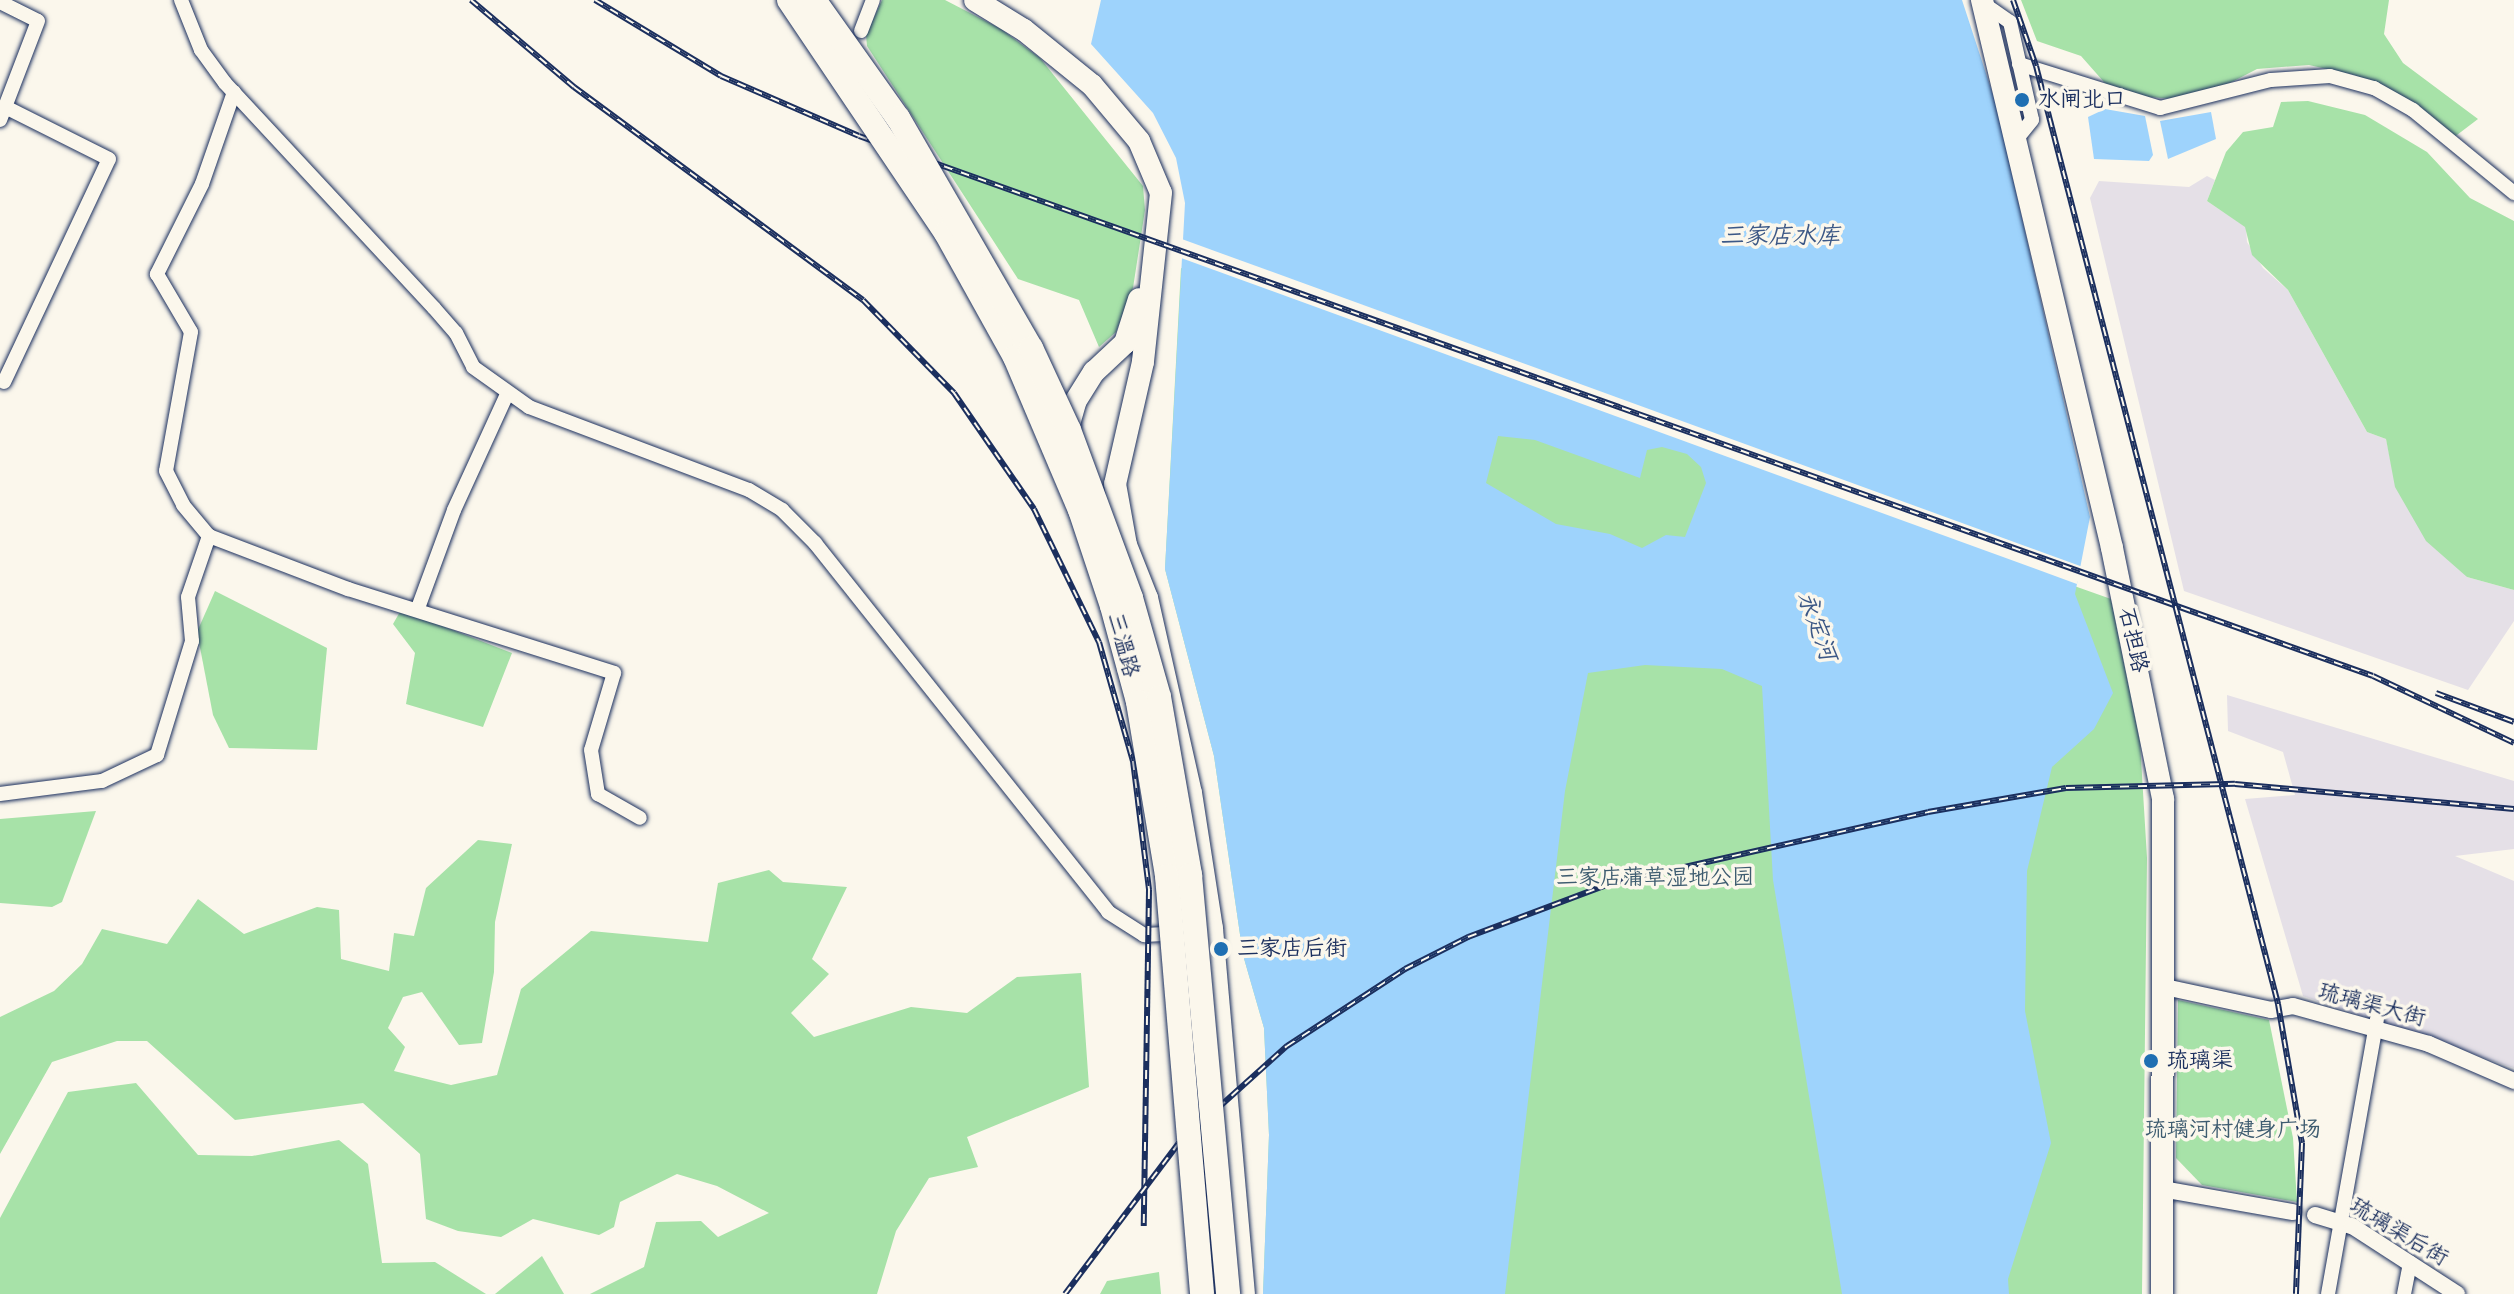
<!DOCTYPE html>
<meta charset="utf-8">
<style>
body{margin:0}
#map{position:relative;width:2514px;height:1294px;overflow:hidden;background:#fbf7ec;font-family:"Balsamiq Sans","LXGW WenKai TC",sans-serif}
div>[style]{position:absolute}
.built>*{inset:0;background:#e5e0e7}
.green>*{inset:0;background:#a7e2a8}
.water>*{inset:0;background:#9ed3fc}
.pier>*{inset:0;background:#fbf7ec;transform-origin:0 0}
.roads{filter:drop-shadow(0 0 2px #1b2f5e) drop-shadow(0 0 2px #1b2f5e)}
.minor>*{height:14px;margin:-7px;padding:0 7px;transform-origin:7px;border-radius:7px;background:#fbf7ec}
.tertiary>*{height:16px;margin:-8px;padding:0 8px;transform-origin:8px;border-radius:8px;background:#fbf7ec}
.primary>*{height:22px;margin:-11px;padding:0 11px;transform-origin:11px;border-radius:11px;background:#fbf7ec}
.trunk>*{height:22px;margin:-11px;padding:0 11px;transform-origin:11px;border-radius:11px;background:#fbf7ec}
.rail>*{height:6px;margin-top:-3px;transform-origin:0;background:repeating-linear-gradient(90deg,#fbf7ec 0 9px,#1b2f5e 0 18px);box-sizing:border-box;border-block:2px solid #1b2f5e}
.bridges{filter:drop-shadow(0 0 2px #1b2f5e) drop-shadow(0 0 2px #1b2f5e)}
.motorway-bridge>*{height:24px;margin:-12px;padding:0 12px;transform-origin:12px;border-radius:12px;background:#fbf7ec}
.dots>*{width:22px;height:22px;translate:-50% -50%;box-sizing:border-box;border:4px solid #fbf7ec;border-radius:50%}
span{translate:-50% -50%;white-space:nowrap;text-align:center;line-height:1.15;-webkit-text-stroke:7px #fbf7ec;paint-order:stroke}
.poi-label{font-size:22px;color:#1b2f5e}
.left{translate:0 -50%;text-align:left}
.street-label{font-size:22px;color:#1b2f5e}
.park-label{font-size:22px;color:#3e5c70}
.water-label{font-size:24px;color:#3c5886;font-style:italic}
</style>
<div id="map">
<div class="built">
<i style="clip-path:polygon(2207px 176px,2215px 180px,2207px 201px,2246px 227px,2247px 242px,2263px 268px,2288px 290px,2367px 432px,2386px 439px,2391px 463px,2467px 577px,2514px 590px,2514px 621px,2468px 690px,2184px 591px,2090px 198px,2099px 181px,2189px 187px)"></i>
<i style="clip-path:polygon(2227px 695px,2514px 781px,2514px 849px,2455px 856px,2514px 881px,2514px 1068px,2303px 996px,2245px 799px,2295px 795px,2283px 752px,2228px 731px)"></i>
</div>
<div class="green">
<i style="clip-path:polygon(882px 0,945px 0,1001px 29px,1040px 58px,1143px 186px,1145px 210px,1133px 288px,1116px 332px,1099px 347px,1079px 300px,1018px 279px,867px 46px,866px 35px)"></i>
<i style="clip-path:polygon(2021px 0,2389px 0,2384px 34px,2403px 63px,2478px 119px,2453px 138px,2390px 93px,2354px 75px,2309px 65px,2257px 69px,2195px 101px,2127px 95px,2111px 90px,2081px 56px,2037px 41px)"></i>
<i style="clip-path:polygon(2308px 101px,2365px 115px,2427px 152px,2470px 198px,2514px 221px,2514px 590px,2467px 577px,2426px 541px,2395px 487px,2386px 439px,2367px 432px,2288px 290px,2252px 255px,2245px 227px,2207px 201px,2226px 152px,2243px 132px,2273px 127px,2281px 102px)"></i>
<i style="clip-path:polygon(1181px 268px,2111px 599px,2140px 742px,2147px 858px,2142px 1294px,1263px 1294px,1269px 1135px,1264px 1028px,1243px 955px,1214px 756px,1165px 569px)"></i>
<i style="clip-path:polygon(215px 591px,327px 648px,317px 750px,229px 748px,213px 715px,197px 632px)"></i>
<i style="clip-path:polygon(401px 610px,512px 653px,483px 727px,406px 704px,415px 653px,393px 624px)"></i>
<i style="clip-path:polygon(96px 811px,62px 902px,52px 907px,0 903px,0 819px)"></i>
<i style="clip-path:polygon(478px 840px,512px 844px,495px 922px,494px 972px,482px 1043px,459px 1045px,422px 992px,403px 997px,388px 1028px,405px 1047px,394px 1071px,451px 1085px,497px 1075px,521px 989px,591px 931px,708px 942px,718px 883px,769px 870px,783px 882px,847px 887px,812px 959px,829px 974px,791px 1013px,814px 1037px,911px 1007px,967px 1013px,1017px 977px,1081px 973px,1089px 1087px,967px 1137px,978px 1167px,929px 1178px,896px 1231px,877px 1294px,590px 1294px,644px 1267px,656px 1222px,701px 1221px,718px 1237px,769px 1213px,717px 1186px,677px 1174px,620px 1202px,614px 1227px,599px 1235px,533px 1219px,501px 1237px,458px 1231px,426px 1219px,420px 1154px,363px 1103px,235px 1120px,147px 1041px,117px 1041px,52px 1062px,0 1154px,0 1017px,54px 991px,82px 964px,102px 929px,167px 944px,198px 899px,244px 934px,317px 907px,339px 910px,341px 959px,389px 971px,394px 933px,414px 936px,426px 888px)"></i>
<i style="clip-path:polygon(2178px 1000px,2269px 1020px,2293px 1138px,2297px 1202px,2202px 1185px,2176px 1158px)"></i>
<i style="clip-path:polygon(136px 1083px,198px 1155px,252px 1156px,339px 1140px,368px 1164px,382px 1263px,435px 1262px,486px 1294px,0 1294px,0 1218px,68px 1092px)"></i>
<i style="clip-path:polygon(542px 1256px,564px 1294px,495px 1294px)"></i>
<i style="clip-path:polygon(1159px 1272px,1161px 1294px,1100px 1294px,1107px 1281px)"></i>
</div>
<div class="water">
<i style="clip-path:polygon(evenodd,1101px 0,1962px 0,1996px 104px,2090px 517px,2075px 594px,2113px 693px,2094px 729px,2052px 767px,2027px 871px,2025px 1011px,2051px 1143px,2008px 1279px,2009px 1294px,1842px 1294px,1773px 880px,1762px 686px,1722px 669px,1645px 665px,1588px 673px,1565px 791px,1505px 1294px,1263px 1294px,1269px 1135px,1264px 1028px,1243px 955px,1214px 756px,1165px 569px,1185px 203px,1176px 158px,1153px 113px,1091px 44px,1101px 0,1498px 436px,1535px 440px,1640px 478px,1647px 450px,1662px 447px,1687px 454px,1701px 467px,1706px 483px,1685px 537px,1666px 535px,1642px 548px,1610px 534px,1556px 524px,1486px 483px,1498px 436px)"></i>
<i style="clip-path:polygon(2105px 109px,2145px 116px,2153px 155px,2149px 161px,2094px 159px,2088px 117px)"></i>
<i style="clip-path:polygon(2211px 112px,2216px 139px,2168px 159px,2160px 121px)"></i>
</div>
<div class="pier">
<i style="left:1179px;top:238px;width:962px;height:18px;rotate:20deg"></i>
</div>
<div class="roads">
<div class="minor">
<i style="left:181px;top:0;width:54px;rotate:68.2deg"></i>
<i style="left:201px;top:50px;width:41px;rotate:54deg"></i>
<i style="left:225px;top:83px;width:307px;rotate:47.1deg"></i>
<i style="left:434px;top:308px;width:33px;rotate:49deg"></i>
<i style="left:456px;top:333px;width:38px;rotate:63deg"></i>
<i style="left:473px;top:367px;width:69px;rotate:35.5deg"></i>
<i style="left:529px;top:407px;width:235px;rotate:20.7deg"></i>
<i style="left:749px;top:490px;width:39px;rotate:31deg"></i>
<i style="left:782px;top:510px;width:47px;rotate:45deg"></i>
<i style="left:815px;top:543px;width:471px;rotate:51.5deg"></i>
<i style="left:1108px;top:912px;width:43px;rotate:32.6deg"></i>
<i style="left:1144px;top:935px;width:35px;rotate:-3deg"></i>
<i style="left:0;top:2px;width:42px;rotate:26.6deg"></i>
<i style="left:38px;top:21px;width:106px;rotate:111deg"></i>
<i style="left:1984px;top:4px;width:32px;rotate:35deg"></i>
<i style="left:2010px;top:22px;width:100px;rotate:77.3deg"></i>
<i style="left:2032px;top:120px;width:22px;rotate:129deg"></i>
<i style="left:861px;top:31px;width:33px;rotate:-69deg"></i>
<i style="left:2019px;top:64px;width:148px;rotate:17.3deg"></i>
<i style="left:2160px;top:108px;width:114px;rotate:-14.2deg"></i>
<i style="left:2271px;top:80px;width:59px;rotate:-3.9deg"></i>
<i style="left:2330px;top:76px;width:46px;rotate:15.3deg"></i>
<i style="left:2374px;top:88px;width:45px;rotate:29.4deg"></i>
<i style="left:2413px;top:110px;width:131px;rotate:39.4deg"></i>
<i style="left:234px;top:92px;width:97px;rotate:109.2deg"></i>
<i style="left:202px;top:184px;width:101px;rotate:116.6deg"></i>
<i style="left:157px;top:274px;width:67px;rotate:59.6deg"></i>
<i style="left:191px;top:332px;width:141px;rotate:100.2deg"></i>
<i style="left:166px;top:471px;width:38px;rotate:63deg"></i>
<i style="left:183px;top:505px;width:40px;rotate:50deg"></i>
<i style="left:209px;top:536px;width:149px;rotate:20.9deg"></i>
<i style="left:348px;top:589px;width:279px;rotate:17.5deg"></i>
<i style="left:614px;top:673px;width:80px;rotate:106.6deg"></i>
<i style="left:591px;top:750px;width:45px;rotate:81deg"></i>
<i style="left:598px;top:794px;width:48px;rotate:29.7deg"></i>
<i style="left:4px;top:382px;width:246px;rotate:-64.8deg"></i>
<i style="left:109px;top:159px;width:116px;rotate:-153.4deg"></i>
<i style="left:418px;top:608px;width:104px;rotate:-69.8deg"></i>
<i style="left:454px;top:510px;width:128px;rotate:-65.4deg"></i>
<i style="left:0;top:794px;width:103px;rotate:-7.3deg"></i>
<i style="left:102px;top:781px;width:61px;rotate:-25.3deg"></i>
<i style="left:157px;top:755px;width:119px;rotate:-72.9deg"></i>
<i style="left:192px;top:641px;width:44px;rotate:-95.2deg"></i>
<i style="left:188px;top:597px;width:65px;rotate:-71deg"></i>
<i style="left:2328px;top:1294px;width:279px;rotate:-79.9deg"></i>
<i style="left:2404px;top:1294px;width:32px;rotate:-79deg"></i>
</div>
<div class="tertiary">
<i style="left:2165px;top:987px;width:108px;rotate:12.2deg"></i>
<i style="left:2271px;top:1010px;width:22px;rotate:-10deg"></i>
<i style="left:2293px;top:1006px;width:141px;rotate:15.6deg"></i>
<i style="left:2429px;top:1044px;width:93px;rotate:23.5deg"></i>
<i style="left:2162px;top:1189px;width:133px;rotate:10deg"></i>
<i style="left:2315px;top:1215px;width:39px;rotate:17deg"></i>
<i style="left:2352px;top:1226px;width:125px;rotate:32.9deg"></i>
</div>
<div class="primary">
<i style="left:1982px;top:0;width:563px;rotate:76.65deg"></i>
<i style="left:2112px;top:548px;width:256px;rotate:78.5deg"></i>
<i style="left:2163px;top:799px;width:495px;rotate:90.1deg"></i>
</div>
<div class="trunk">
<i style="left:975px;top:0;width:57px;rotate:31.5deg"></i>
<i style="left:1024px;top:30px;width:87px;rotate:39deg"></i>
<i style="left:1092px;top:85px;width:73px;rotate:50deg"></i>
<i style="left:1139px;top:141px;width:56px;rotate:67.1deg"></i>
<i style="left:1161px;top:193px;width:170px;rotate:96.1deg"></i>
<i style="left:1143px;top:362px;width:125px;rotate:102.9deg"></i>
<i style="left:1115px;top:484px;width:62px;rotate:79.8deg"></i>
<i style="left:1126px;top:545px;width:57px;rotate:68.4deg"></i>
<i style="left:1147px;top:598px;width:200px;rotate:77.3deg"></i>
<i style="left:1191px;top:793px;width:138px;rotate:81.2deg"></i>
<i style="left:1212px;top:929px;width:366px;rotate:85deg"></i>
<i style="left:1065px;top:438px;width:37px;rotate:-74deg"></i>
<i style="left:1075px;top:402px;width:36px;rotate:-58deg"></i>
<i style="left:1094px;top:372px;width:42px;rotate:-43.1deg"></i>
<i style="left:1125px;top:343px;width:46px;rotate:-72.3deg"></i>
</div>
</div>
<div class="rail">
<i style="left:471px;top:0;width:135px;rotate:40.2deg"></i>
<i style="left:574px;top:87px;width:359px;rotate:36.4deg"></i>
<i style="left:863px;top:300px;width:130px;rotate:45.6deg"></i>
<i style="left:954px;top:393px;width:141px;rotate:55.4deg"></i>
<i style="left:1034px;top:509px;width:148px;rotate:64deg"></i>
<i style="left:1099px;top:642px;width:124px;rotate:74.1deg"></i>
<i style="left:1133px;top:761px;width:130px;rotate:82.9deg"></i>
<i style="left:1149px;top:890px;width:336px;rotate:90.9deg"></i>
<i style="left:595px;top:0;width:147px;rotate:31.1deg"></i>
<i style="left:721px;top:76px;width:150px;rotate:23.5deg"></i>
<i style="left:859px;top:136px;width:1607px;rotate:19.63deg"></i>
<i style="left:2373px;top:676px;width:156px;rotate:25.4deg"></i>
<i style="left:2013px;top:0;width:70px;rotate:70.8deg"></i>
<i style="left:2036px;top:66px;width:969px;rotate:75.53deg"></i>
<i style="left:2278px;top:1004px;width:141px;rotate:80.2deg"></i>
<i style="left:2302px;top:1143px;width:151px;rotate:92.3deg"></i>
<i style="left:2436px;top:693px;width:83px;rotate:20.4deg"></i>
<i style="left:1065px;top:1294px;width:188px;rotate:-53deg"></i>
<i style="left:1178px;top:1144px;width:147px;rotate:-42deg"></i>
<i style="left:1287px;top:1046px;width:141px;rotate:-33.1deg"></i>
<i style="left:1405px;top:969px;width:71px;rotate:-26.9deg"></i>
<i style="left:1468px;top:937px;width:151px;rotate:-20.6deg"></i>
<i style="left:1609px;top:884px;width:327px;rotate:-12.7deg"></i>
<i style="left:1928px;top:812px;width:140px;rotate:-9.9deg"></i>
<i style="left:2066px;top:788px;width:169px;rotate:-1.4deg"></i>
<i style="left:2235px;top:784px;width:280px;rotate:5.1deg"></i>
</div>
<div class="bridges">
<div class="motorway-bridge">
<i style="left:789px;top:0;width:281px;rotate:56deg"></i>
<i style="left:946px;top:233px;width:142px;rotate:60.9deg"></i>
<i style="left:1015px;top:357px;width:166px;rotate:67deg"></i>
<i style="left:1080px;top:510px;width:101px;rotate:71.6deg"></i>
<i style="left:1112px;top:606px;width:99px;rotate:74.8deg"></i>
<i style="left:1138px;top:702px;width:176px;rotate:80.5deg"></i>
<i style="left:1167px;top:876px;width:419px;rotate:85.2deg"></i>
<i style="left:814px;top:0;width:145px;rotate:54.6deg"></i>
<i style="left:898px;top:118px;width:266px;rotate:60deg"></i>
<i style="left:1031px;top:348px;width:90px;rotate:65.1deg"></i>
<i style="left:1069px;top:430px;width:179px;rotate:69.7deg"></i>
<i style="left:1131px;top:598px;width:103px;rotate:74.2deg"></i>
<i style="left:1159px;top:697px;width:181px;rotate:80.1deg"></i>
<i style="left:1190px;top:875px;width:421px;rotate:84.8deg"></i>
</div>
</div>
<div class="dots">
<i style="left:2022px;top:100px;background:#1f6fb2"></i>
<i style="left:1221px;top:949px;background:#1f6fb2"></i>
<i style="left:2151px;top:1061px;background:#1f6fb2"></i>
</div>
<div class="poi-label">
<span class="left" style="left:2038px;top:100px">水闸北口</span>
<span class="left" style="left:1237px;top:949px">三家店后街</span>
<span class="left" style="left:2167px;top:1061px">琉璃渠</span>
</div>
<div class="street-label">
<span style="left:2133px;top:640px;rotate:77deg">石担路</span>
<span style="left:1123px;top:645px;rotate:75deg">三温路</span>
<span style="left:2372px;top:1005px;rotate:15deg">琉璃渠大街</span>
<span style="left:2399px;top:1232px;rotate:31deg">琉璃渠后街</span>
</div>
<div class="park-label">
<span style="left:1655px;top:878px">三家店蒲草湿地公园</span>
<span style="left:2233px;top:1130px">琉璃河村健身广场</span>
</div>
<div class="water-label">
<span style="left:1780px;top:236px">三家店水库</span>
<span style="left:1817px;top:626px;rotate:70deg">永定河</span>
</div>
</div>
